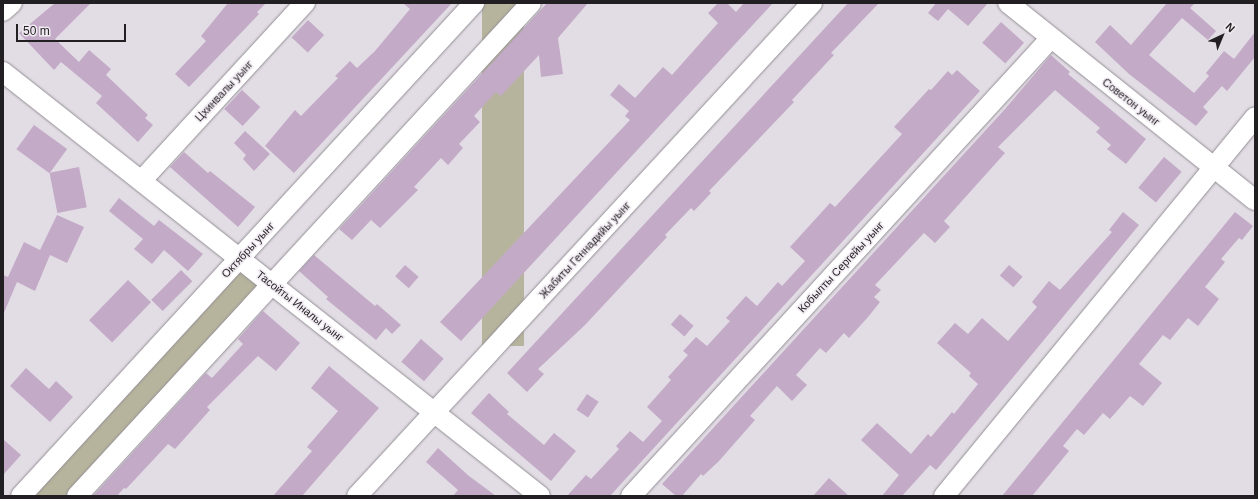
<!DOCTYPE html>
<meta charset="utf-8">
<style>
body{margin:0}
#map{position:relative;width:1258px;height:499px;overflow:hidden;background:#e2dce4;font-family:Arial,sans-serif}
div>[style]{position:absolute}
.green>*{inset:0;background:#b7b49d;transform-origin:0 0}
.building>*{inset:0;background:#c3abc8;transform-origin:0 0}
.roads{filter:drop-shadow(0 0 1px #938e95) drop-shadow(0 0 1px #938e95)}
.minor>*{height:20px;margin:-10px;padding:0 10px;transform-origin:10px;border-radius:10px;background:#fff}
span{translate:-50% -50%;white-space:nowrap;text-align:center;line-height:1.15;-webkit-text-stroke:3px #f0eaf1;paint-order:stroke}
.street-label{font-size:11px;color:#211f21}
.frame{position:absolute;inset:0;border:4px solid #211f21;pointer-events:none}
.north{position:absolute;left:1202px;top:16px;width:40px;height:40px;-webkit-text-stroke:3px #f0eaf1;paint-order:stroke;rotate:44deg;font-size:11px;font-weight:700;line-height:16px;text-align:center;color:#211f21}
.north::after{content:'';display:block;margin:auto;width:14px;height:18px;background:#211f21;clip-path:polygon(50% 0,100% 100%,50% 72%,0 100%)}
.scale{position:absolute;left:16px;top:24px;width:110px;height:18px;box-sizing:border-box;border:2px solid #211f21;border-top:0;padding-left:5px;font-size:12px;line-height:14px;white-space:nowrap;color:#211f21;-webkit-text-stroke:3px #f0eaf1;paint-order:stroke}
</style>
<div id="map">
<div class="green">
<i style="left:482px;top:3px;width:42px;height:343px"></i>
<i style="clip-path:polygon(238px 267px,262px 283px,69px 496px,27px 496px)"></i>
</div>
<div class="building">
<i style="clip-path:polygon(55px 3px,91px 3px,55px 39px,79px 62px,89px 50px,111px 69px,106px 75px,148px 115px,145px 118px,153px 125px,138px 142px,96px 103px,102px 96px,61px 62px,54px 70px,19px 33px)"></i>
<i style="clip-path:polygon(228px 3px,266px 3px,257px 12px,259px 14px,189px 87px,175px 74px,206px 41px,201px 36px)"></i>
<i style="clip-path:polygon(403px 3px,452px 3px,294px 173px,265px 146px,295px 110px,301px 116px,338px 78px,335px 76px,350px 61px,357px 68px,375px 51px,410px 9px)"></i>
<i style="clip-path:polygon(547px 3px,588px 3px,558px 38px,563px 74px,541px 77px,539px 55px,501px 96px,496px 92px,474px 116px,480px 122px,459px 144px,463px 148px,448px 165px,441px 158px,414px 187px,418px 190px,380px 228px,371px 220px,352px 240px,339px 229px)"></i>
<i style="clip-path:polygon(718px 3px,727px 3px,736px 12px,744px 3px,773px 3px,461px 341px,440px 322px,630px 120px,625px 116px,629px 111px,610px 95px,619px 84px,635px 98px,663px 67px,672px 75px,718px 23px,708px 13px)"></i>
<i style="clip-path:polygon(848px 3px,879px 3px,831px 53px,834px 55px,792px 100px,794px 102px,709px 191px,711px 193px,694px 211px,691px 208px,665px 235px,667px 237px,585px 325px,538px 369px,544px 374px,527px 392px,507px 373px)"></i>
<i style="clip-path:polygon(936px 3px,988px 3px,968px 26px,948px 9px,938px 21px,928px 13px)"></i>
<i style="clip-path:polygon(1167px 3px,1195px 3px,1190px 8px,1216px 31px,1208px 40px,1182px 18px,1149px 55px,1194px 93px,1209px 76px,1206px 73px,1224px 51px,1234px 59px,1255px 32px,1255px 57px,1227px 91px,1222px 86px,1203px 107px,1208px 112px,1196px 126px,1129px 74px,1095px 42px,1110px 25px,1131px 45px)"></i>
<i style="left:308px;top:20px;width:22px;height:24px;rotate:43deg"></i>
<i style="left:1001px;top:22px;width:31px;height:28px;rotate:42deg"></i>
<i style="clip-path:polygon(1051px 55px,1070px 72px,1068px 74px,1146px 139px,1126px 164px,1107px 149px,1111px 145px,1096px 132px,1100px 128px,1055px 90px,998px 147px,1005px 153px,944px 221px,950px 227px,935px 243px,924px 233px,875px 285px,881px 290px,874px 297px,880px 302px,868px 317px,849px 338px,844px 333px,826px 353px,820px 348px,796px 375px,807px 385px,792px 401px,777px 386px,750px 416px,755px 420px,719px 461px,703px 476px,701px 474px,682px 496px,676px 496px,662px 484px,1005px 109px)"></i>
<i style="clip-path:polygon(957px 70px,980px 91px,610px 496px,567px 496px,586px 475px,591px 479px,619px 449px,616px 446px,630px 431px,643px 442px,662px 421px,647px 407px,671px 380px,668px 377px,688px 355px,683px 351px,696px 337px,707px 346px,730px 321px,726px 318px,746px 296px,757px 306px,778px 282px,782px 286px,805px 261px,790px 247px,830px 203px,835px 207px,902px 134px,894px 127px,929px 89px,931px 90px,948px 71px,952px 75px)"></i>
<i style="left:242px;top:90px;width:25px;height:26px;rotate:43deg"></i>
<i style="left:34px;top:125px;width:41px;height:30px;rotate:36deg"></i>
<i style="clip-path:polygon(245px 131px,270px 154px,254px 171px,243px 159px,246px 155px,234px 143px)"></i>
<i style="clip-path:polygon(184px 152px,208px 173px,210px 171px,255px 207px,238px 227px,170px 167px)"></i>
<i style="left:1164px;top:157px;width:23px;height:40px;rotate:40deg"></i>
<i style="left:79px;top:167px;width:41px;height:30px;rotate:79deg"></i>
<i style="clip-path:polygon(119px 198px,154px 226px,159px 220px,203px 254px,188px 271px,164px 250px,152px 264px,134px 249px,143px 239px,109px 211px)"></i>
<i style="clip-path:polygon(1123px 212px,1139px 225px,948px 456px,936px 470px,930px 465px,902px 496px,882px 496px,899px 475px,861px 440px,877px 423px,911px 454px,928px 434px,931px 437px,952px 412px,954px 414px,978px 384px,969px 376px,971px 373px,937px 343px,955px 323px,968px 334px,982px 318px,1008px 341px,1037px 307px,1032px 302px,1049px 281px,1060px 290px,1112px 232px,1109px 230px)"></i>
<i style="clip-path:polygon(1235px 212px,1253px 226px,1242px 240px,1239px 238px,1221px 259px,1225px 262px,1205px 287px,1219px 299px,1198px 326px,1188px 318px,1170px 340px,1163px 335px,1139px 364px,1162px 383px,1143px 406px,1130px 396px,1110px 419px,1103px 413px,1084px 435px,1077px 429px,1063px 446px,1069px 451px,1032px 496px,1002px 496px)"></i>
<i style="clip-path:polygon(57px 215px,84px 227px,67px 263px,50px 255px,35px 291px,17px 282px,3px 315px,3px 275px,8px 277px,24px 242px,40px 250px)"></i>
<i style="clip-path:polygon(314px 255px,375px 306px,377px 304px,401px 325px,392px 334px,386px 328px,376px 340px,326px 299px,328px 297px,299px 271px)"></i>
<i style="left:405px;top:265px;width:18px;height:15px;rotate:41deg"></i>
<i style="left:1009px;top:265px;width:18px;height:14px;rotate:41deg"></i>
<i style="left:181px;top:270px;width:16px;height:42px;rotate:45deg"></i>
<i style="left:128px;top:280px;width:32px;height:56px;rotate:44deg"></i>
<i style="clip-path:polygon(263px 311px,300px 343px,276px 371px,258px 356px,207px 407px,210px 410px,175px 449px,168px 444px,126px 489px,124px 488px,117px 496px,93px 496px,206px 373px,212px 378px,243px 344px,238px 339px)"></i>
<i style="left:680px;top:314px;width:18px;height:14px;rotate:41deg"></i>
<i style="left:421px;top:339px;width:30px;height:30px;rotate:41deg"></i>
<i style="clip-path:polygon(329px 366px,379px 408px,302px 496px,273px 496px,312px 451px,307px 447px,338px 411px,311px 388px)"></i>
<i style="clip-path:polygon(26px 368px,49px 389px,56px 381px,73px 397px,50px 422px,10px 386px)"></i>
<i style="clip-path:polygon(489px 393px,509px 412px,507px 414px,544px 445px,554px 433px,576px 451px,551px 481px,471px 413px)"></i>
<i style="left:587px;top:394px;width:14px;height:19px;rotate:34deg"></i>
<i style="clip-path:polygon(3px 439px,21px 455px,3px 475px)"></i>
<i style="clip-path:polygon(438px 448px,469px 476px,496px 496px,453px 496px,458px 490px,426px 462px)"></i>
<i style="clip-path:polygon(829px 478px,849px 496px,813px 496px)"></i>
</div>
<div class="roads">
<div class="minor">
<i style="left:1008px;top:3px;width:316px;rotate:38.6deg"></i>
<i style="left:3px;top:11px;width:12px;rotate:-42deg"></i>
<i style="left:3px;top:72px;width:684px;rotate:38.29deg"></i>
<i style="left:142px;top:180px;width:241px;rotate:-47.4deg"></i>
<i style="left:21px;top:496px;width:670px;rotate:-47.42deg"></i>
<i style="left:77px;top:496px;width:670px;rotate:-47.36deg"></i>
<i style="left:357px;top:496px;width:671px;rotate:-47.3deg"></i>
<i style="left:631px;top:496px;width:621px;rotate:-47.48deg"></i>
<i style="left:944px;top:496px;width:490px;rotate:-50.6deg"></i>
</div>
</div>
<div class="street-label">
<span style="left:224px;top:91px;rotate:-47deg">Цхинвалы уынг</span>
<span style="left:1131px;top:102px;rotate:38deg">Советон уынг</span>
<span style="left:248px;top:250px;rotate:-47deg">Октябры уынг</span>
<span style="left:585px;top:250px;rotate:-47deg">Жабиты Геннадийы уынг</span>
<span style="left:841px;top:267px;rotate:-47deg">Кобылты Сергейы уынг</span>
<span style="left:300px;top:306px;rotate:38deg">Тасойты Иналы уынг</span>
</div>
<div class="frame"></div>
<div class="north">N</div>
<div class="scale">50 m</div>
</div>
